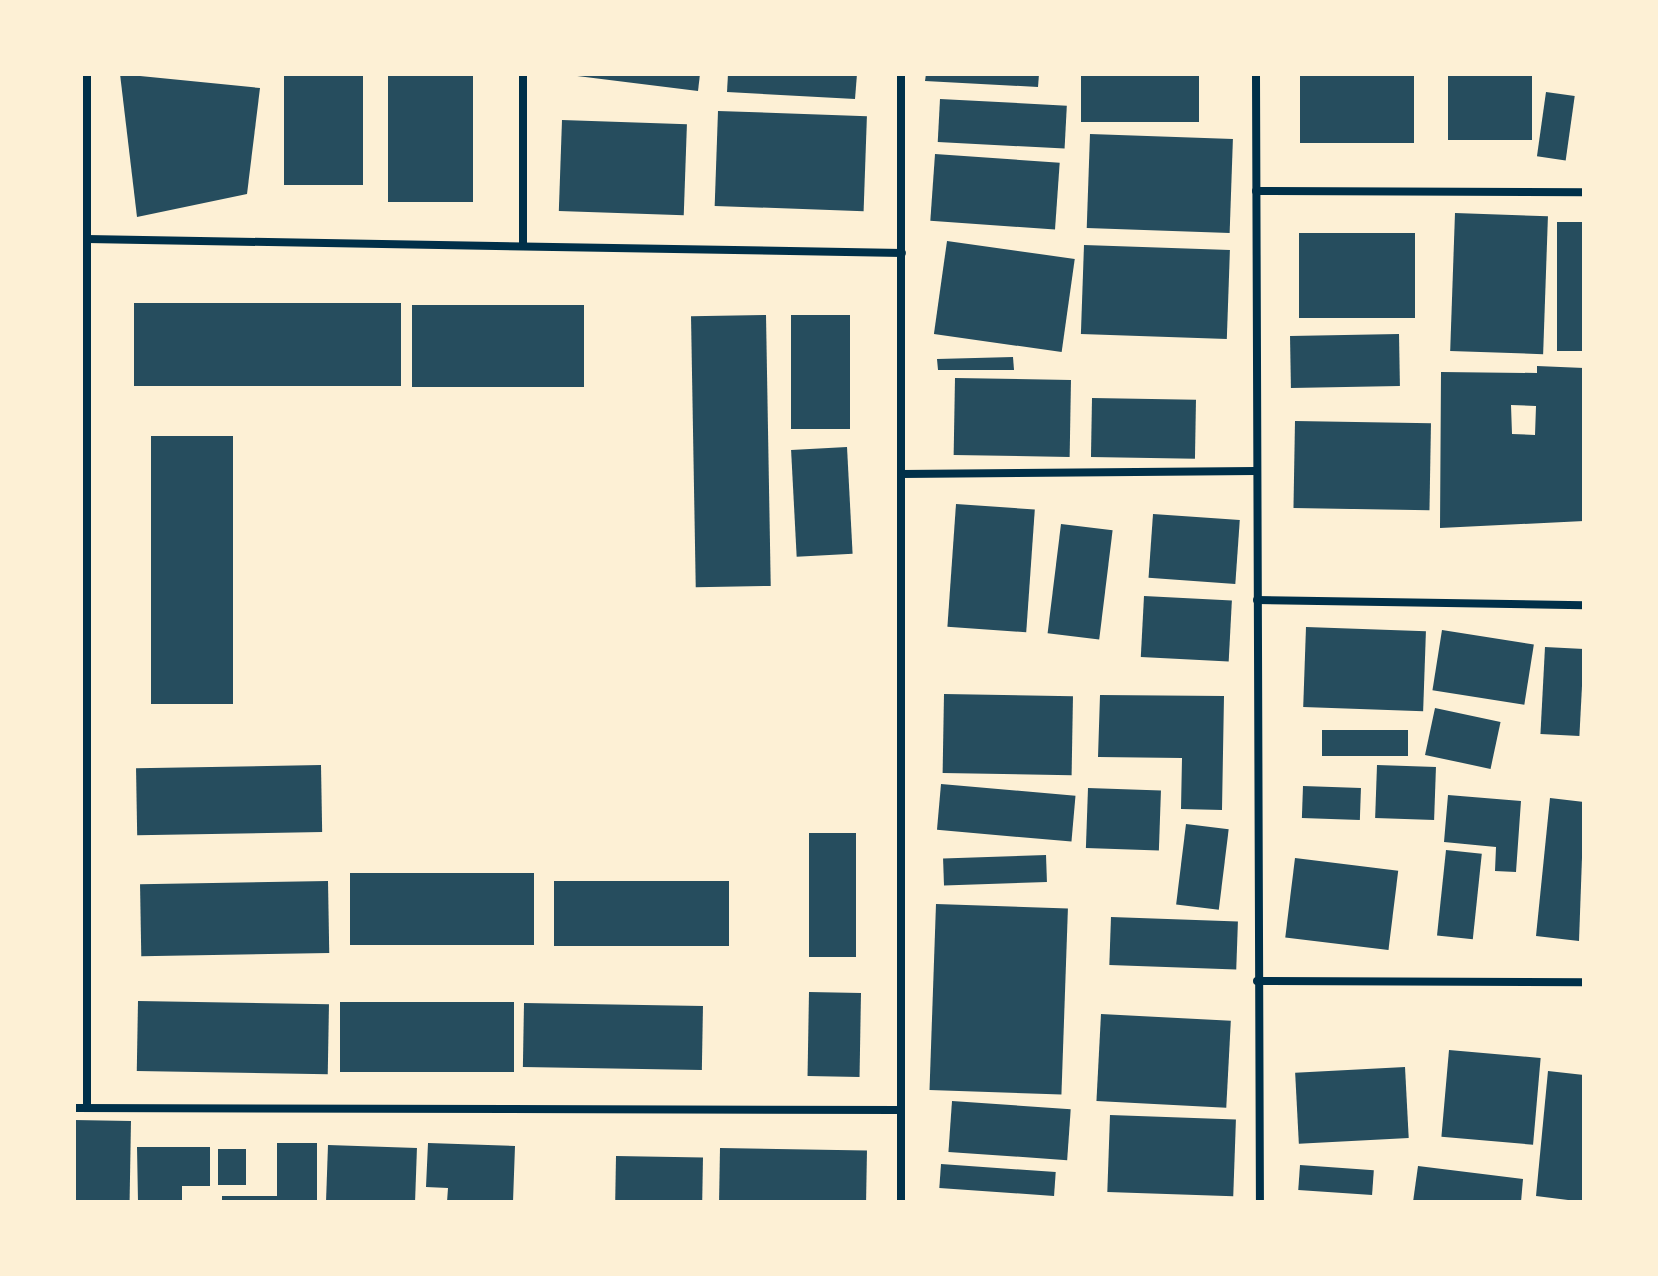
<!DOCTYPE html>
<style>
body{margin:0}
#map{position:relative;width:1658px;height:1276px;overflow:hidden;background:#fdf0d5;font-family:"Archivo Narrow",sans-serif}
div>[style]{position:absolute}
.building>*{inset:0;background:#264d5e;transform-origin:0 0}
.minor>*{height:8px;margin:-4px;padding:0 4px;transform-origin:4px;border-radius:4px;background:#003049}
span{translate:-50% -50%;white-space:nowrap;text-align:center;line-height:1.15;-webkit-text-stroke:8px #fdf0d5;paint-order:stroke}
.frame{position:absolute;inset:0;border:76px solid #fdf0d5;pointer-events:none}
</style>
<div id="map">
<div class="building">
<i style="clip-path:polygon(120px 74px,260px 88px,247px 194px,137px 217px)"></i>
<i style="left:284px;top:74px;width:79px;height:111px"></i>
<i style="left:388px;top:74px;width:85px;height:128px"></i>
<i style="clip-path:polygon(561px 74px,700px 74px,698px 91px)"></i>
<i style="clip-path:polygon(728px 74px,857px 74px,855px 99px,727px 92px)"></i>
<i style="clip-path:polygon(926px 74px,1039px 74px,1038px 87px,925px 81px)"></i>
<i style="left:1081px;top:74px;width:118px;height:48px"></i>
<i style="left:1300px;top:74px;width:114px;height:69px"></i>
<i style="left:1448px;top:74px;width:84px;height:66px"></i>
<i style="left:1546px;top:92px;width:29px;height:65px;rotate:8deg"></i>
<i style="left:940px;top:99px;width:127px;height:43px;rotate:3deg"></i>
<i style="left:718px;top:111px;width:149px;height:95px;rotate:2deg"></i>
<i style="left:562px;top:120px;width:125px;height:91px;rotate:2deg"></i>
<i style="left:1090px;top:134px;width:143px;height:94px;rotate:2deg"></i>
<i style="left:935px;top:154px;width:125px;height:67px;rotate:4deg"></i>
<i style="left:1455px;top:213px;width:93px;height:138px;rotate:2deg"></i>
<i style="left:1557px;top:222px;width:27px;height:129px"></i>
<i style="left:1299px;top:233px;width:116px;height:85px"></i>
<i style="left:947px;top:241px;width:129px;height:94px;rotate:8deg"></i>
<i style="left:1084px;top:245px;width:146px;height:89px;rotate:2deg"></i>
<i style="left:134px;top:303px;width:267px;height:83px"></i>
<i style="left:412px;top:305px;width:172px;height:82px"></i>
<i style="left:766px;top:315px;width:271px;height:75px;rotate:89deg"></i>
<i style="left:791px;top:315px;width:59px;height:114px"></i>
<i style="left:1399px;top:334px;width:52px;height:109px;rotate:89deg"></i>
<i style="clip-path:polygon(1013px 357px,1014px 370px,938px 370px,937px 359px)"></i>
<i style="clip-path:polygon(evenodd,1537px 366px,1584px 368px,1584px 521px,1440px 528px,1441px 372px,1537px 373px,1537px 366px,1511px 405px,1536px 406px,1535px 435px,1512px 434px,1511px 405px)"></i>
<i style="left:955px;top:378px;width:116px;height:77px;rotate:1deg"></i>
<i style="left:1092px;top:398px;width:104px;height:59px;rotate:1deg"></i>
<i style="left:1295px;top:421px;width:136px;height:87px;rotate:1deg"></i>
<i style="left:151px;top:436px;width:82px;height:268px"></i>
<i style="left:847px;top:447px;width:107px;height:56px;rotate:87deg"></i>
<i style="left:956px;top:504px;width:79px;height:123px;rotate:4deg"></i>
<i style="left:1153px;top:514px;width:87px;height:64px;rotate:4deg"></i>
<i style="left:1061px;top:524px;width:52px;height:110px;rotate:7deg"></i>
<i style="left:1144px;top:596px;width:88px;height:61px;rotate:3deg"></i>
<i style="left:1306px;top:627px;width:120px;height:80px;rotate:2deg"></i>
<i style="left:1442px;top:630px;width:93px;height:61px;rotate:9deg"></i>
<i style="left:1545px;top:647px;width:39px;height:87px;rotate:3deg"></i>
<i style="left:944px;top:694px;width:129px;height:79px;rotate:1deg"></i>
<i style="clip-path:polygon(1100px 695px,1224px 696px,1222px 810px,1181px 809px,1182px 758px,1098px 757px)"></i>
<i style="left:1435px;top:708px;width:67px;height:48px;rotate:12deg"></i>
<i style="left:1322px;top:730px;width:86px;height:26px"></i>
<i style="left:321px;top:765px;width:67px;height:185px;rotate:89deg"></i>
<i style="left:1377px;top:765px;width:59px;height:53px;rotate:2deg"></i>
<i style="left:941px;top:784px;width:135px;height:46px;rotate:5deg"></i>
<i style="left:1303px;top:786px;width:58px;height:32px;rotate:2deg"></i>
<i style="left:1088px;top:788px;width:73px;height:60px;rotate:2deg"></i>
<i style="clip-path:polygon(1448px 795px,1521px 801px,1516px 872px,1495px 871px,1496px 847px,1444px 842px)"></i>
<i style="clip-path:polygon(1550px 798px,1584px 802px,1579px 941px,1536px 936px)"></i>
<i style="left:1186px;top:824px;width:43px;height:81px;rotate:7deg"></i>
<i style="left:809px;top:833px;width:47px;height:124px"></i>
<i style="left:1446px;top:850px;width:36px;height:86px;rotate:6deg"></i>
<i style="left:1046px;top:855px;width:27px;height:103px;rotate:88deg"></i>
<i style="left:1295px;top:858px;width:104px;height:80px;rotate:7deg"></i>
<i style="left:350px;top:873px;width:184px;height:72px"></i>
<i style="left:328px;top:881px;width:72px;height:188px;rotate:89deg"></i>
<i style="left:554px;top:881px;width:175px;height:65px"></i>
<i style="left:936px;top:904px;width:132px;height:186px;rotate:2deg"></i>
<i style="left:1111px;top:917px;width:127px;height:48px;rotate:2deg"></i>
<i style="left:809px;top:992px;width:52px;height:84px;rotate:1deg"></i>
<i style="left:138px;top:1001px;width:191px;height:70px;rotate:1deg"></i>
<i style="left:340px;top:1002px;width:174px;height:70px"></i>
<i style="left:524px;top:1003px;width:179px;height:64px;rotate:1deg"></i>
<i style="left:1101px;top:1014px;width:130px;height:87px;rotate:3deg"></i>
<i style="left:1449px;top:1050px;width:92px;height:87px;rotate:5deg"></i>
<i style="left:1405px;top:1067px;width:71px;height:110px;rotate:87deg"></i>
<i style="clip-path:polygon(1548px 1071px,1584px 1075px,1584px 1202px,1536px 1196px)"></i>
<i style="left:952px;top:1101px;width:119px;height:51px;rotate:4deg"></i>
<i style="left:1110px;top:1115px;width:126px;height:77px;rotate:2deg"></i>
<i style="left:74px;top:1120px;width:57px;height:82px;rotate:1deg"></i>
<i style="clip-path:polygon(277px 1143px,317px 1143px,317px 1202px,222px 1202px,222px 1196px,277px 1196px)"></i>
<i style="clip-path:polygon(428px 1143px,515px 1146px,513px 1202px,447px 1202px,448px 1188px,426px 1187px)"></i>
<i style="left:328px;top:1145px;width:89px;height:57px;rotate:2deg"></i>
<i style="clip-path:polygon(137px 1147px,210px 1147px,210px 1186px,182px 1186px,182px 1202px,138px 1202px)"></i>
<i style="left:720px;top:1148px;width:147px;height:54px;rotate:1deg"></i>
<i style="left:218px;top:1149px;width:28px;height:36px"></i>
<i style="left:616px;top:1156px;width:87px;height:46px;rotate:1deg"></i>
<i style="left:941px;top:1164px;width:115px;height:24px;rotate:4deg"></i>
<i style="left:1300px;top:1165px;width:74px;height:25px;rotate:4deg"></i>
<i style="clip-path:polygon(1418px 1166px,1523px 1179px,1521px 1202px,1413px 1202px)"></i>
</div>
<div class="minor">
<i style="left:523px;top:74px;width:170px;rotate:90deg"></i>
<i style="left:1256px;top:74px;width:1128px;rotate:89.8deg"></i>
<i style="left:1256px;top:191px;width:328px;rotate:0.2deg"></i>
<i style="left:87px;top:239px;width:815px;rotate:0.98deg"></i>
<i style="left:901px;top:474px;width:355px;rotate:-0.5deg"></i>
<i style="left:1257px;top:600px;width:327px;rotate:0.9deg"></i>
<i style="left:1257px;top:981px;width:327px;rotate:0.2deg"></i>
<i style="left:74px;top:1108px;width:827px;rotate:0.14deg"></i>
<i style="left:87px;top:1108px;width:1034px;rotate:-90deg"></i>
<i style="left:901px;top:1202px;width:1128px;rotate:-90deg"></i>
</div>
<div class="frame"></div>
</div>
